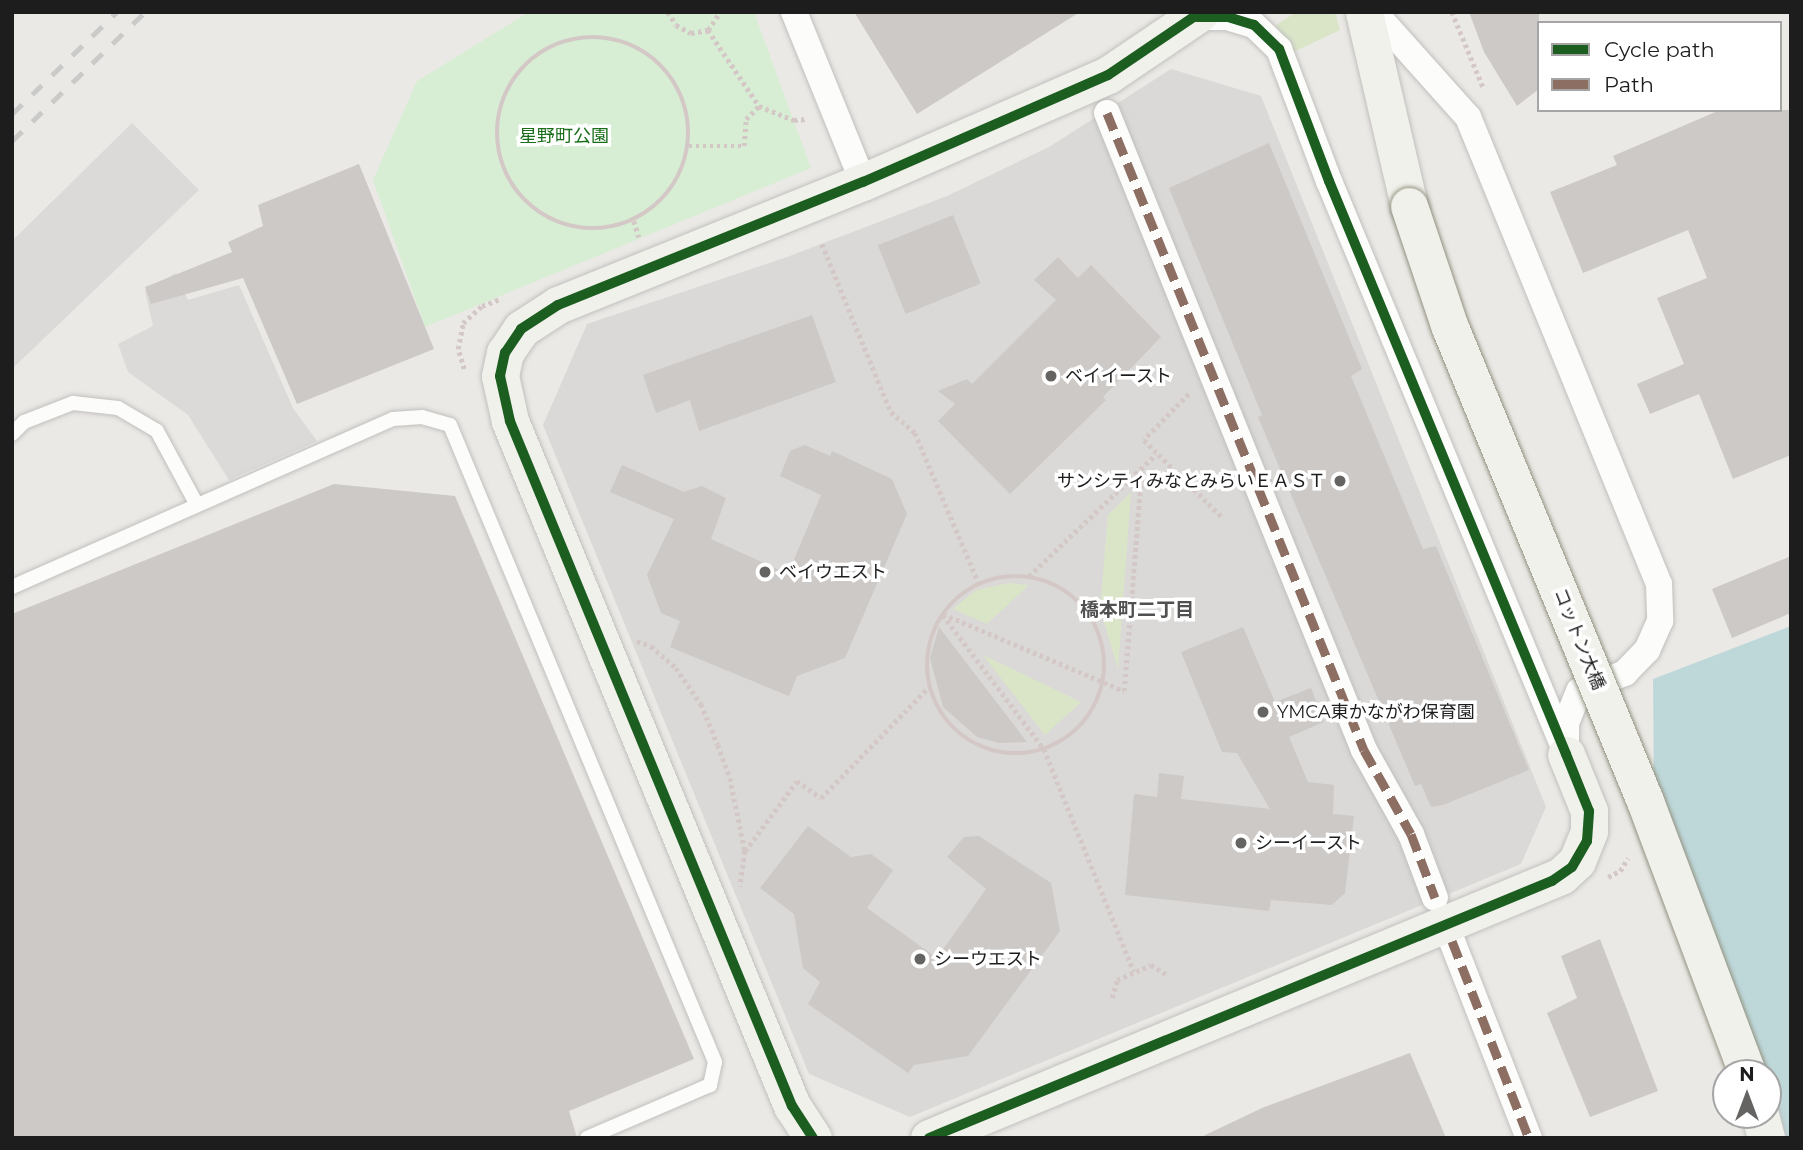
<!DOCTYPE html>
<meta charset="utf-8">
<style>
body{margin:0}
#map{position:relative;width:1803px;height:1150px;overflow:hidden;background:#ebe9e6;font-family:Montserrat,"Noto Sans JP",sans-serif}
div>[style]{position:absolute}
.residential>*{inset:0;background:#dad9d7}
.grass>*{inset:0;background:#dae5c8}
.park>*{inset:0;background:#d7eed4}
.parking>*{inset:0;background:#dbdad9}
.water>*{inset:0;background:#bed8da}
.building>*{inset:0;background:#ccc9c7;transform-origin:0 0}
.path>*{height:4.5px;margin-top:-2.25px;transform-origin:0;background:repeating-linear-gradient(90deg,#d4c8c7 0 3.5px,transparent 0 7px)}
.path>.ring{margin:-2.25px;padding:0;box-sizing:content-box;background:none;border:4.5px solid #d4c8c7;border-radius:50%}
.roads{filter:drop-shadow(0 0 2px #c1c0be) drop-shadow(0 0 2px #c1c0be)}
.lane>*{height:14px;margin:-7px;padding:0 7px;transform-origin:7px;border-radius:7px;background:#fcfcfb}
.street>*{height:26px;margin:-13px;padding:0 13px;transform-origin:13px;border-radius:13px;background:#fcfcfb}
.secondary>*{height:37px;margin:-18.5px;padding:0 18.5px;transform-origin:18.5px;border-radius:18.5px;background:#f1f1eb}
.rail>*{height:5px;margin-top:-2.5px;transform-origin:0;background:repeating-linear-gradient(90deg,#cacac9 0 14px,transparent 0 28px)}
.bridges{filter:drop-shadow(0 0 2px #929280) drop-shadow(0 0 2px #929280)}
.secondary-bridge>*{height:37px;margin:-18.5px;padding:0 18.5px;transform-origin:18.5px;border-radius:18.5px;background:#f1f1eb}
.quiet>*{height:9px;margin-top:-4.5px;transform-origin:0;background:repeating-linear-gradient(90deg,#8d6e63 0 18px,transparent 0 27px)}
.cycleway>*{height:10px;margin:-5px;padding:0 5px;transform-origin:5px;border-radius:5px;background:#1b5e20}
.dots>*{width:19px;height:19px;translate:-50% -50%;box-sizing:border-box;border:4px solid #fff;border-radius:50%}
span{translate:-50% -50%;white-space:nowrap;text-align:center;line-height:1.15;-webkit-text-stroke:7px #fff;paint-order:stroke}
.park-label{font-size:18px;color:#1a6d19}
.poi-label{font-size:18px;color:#1d1d1d}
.left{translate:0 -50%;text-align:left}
.right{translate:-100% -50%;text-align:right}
.street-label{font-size:18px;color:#1d1d1d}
.neighbourhood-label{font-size:19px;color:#505050;font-weight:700}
.frame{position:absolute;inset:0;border:14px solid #1d1d1d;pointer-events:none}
.legend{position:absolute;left:1537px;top:21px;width:245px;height:91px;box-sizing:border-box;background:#fff;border:2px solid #a5a5a5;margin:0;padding:9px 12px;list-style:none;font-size:21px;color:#1d1d1d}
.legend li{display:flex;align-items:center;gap:14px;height:35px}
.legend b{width:35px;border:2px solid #a5a5a5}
.north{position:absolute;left:1712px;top:1059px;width:70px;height:70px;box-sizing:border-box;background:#fff;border:2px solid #a5a5a5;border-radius:50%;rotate:0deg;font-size:19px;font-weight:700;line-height:28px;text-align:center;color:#1d1d1d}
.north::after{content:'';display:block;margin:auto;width:24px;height:32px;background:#656463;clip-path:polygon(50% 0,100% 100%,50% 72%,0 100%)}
</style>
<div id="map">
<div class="residential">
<i style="clip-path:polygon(1171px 69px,1261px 96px,1546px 807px,1521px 864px,910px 1117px,809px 1074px,543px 425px,587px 324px,787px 257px,947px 196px,1049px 147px)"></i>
</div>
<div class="grass">
<i style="clip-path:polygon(1296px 12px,1335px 12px,1340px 30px,1294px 52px,1276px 25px)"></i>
<i style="clip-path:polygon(1131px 492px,1118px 669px,1100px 608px,1108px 515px)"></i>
<i style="clip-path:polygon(1009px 583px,1029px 585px,987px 624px,953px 609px,976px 590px)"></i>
<i style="clip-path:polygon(983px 655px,1081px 702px,1045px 735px)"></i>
</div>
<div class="park">
<i style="clip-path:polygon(529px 12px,754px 12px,811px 168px,425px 327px,373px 180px,417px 81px)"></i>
</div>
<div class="parking">
<i style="clip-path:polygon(132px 123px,199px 190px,12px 369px,12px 241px)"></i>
<i style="clip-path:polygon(176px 273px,188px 300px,239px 285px,293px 408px,317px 441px,229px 480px,188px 415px,128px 372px,118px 344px,153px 326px,145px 291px)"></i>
</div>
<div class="water">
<i style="clip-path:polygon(1791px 626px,1791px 1138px,1748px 1138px,1768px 1115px,1768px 1073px,1731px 1073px,1654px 802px,1653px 679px)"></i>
</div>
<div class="building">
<i style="clip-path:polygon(854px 12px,1080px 12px,917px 114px)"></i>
<i style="clip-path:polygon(1469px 12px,1539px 12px,1539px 89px,1517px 106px,1484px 52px)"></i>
<i style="clip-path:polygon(1720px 110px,1791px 110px,1791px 455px,1733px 479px,1699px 394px,1650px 414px,1637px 384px,1684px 364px,1657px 298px,1707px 278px,1688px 230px,1583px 273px,1550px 192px,1617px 165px,1613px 156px)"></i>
<i style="clip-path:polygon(1269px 143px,1362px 369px,1351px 376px,1423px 549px,1436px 546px,1529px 770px,1443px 805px,1431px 807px,1421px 784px,1415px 786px,1258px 417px,1262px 415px,1169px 188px)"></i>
<i style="clip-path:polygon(359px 164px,434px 349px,297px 404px,243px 278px,151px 304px,145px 287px,232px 252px,228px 242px,263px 226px,258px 205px)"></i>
<i style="left:953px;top:215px;width:74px;height:81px;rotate:68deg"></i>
<i style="clip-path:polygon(1058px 257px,1078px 278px,1091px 265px,1161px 337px,1103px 397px,1106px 400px,1010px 494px,938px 421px,955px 404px,938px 391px,967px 379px,972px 384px,1056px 300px,1034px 280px)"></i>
<i style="clip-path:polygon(812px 315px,836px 382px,699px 431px,690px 400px,656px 413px,643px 375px)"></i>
<i style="clip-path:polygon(805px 445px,830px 456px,832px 451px,892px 479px,907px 514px,845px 658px,797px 676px,789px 696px,670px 647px,680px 621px,661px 613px,647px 575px,674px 519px,610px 492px,622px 465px,684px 492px,702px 486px,726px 498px,711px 539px,788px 574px,821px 495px,780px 476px,790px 451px)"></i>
<i style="clip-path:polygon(334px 484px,455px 496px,694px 1059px,569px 1111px,577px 1138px,12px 1138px,12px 614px)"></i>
<i style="clip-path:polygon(1791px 556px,1791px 613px,1732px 638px,1712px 589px)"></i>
<i style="clip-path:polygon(939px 627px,1027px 742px,999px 743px,977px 737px,943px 707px,930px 658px)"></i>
<i style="clip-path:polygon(1243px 627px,1275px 702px,1311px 688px,1324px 722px,1289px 737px,1308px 782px,1334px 785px,1333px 814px,1354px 816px,1345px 893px,1332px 905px,1271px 900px,1269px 911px,1125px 895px,1134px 794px,1157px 797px,1159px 773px,1184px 776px,1181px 799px,1270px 809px,1237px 753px,1222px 752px,1181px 652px)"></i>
<i style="clip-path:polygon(808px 826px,851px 857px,871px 854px,893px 870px,867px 908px,937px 958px,986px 889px,947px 857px,964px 837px,979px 836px,1051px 883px,1060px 931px,968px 1056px,914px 1065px,908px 1073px,808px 1004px,820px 982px,803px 968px,794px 914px,760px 888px)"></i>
<i style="clip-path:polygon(1600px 939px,1658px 1091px,1590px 1117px,1547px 1013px,1577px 998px,1561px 956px)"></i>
<i style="clip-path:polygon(1410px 1053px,1446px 1138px,1199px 1138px,1262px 1108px)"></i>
</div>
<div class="path">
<i style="left:668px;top:12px;width:15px;rotate:58deg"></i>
<i style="left:676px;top:25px;width:17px;rotate:28deg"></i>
<i style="left:691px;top:33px;width:17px;rotate:-10deg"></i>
<i style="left:708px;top:30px;width:22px;rotate:-56deg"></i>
<i style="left:1452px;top:12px;width:81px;rotate:67.5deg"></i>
<i style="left:708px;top:30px;width:92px;rotate:56.1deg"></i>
<i style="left:759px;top:106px;width:38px;rotate:22deg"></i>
<i style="left:794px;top:120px;width:13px;rotate:-4deg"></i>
<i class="ring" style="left:497px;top:37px;width:187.5px;height:187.5px"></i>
<i style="left:689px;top:146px;width:55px"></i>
<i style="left:744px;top:146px;width:27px;rotate:-86deg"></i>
<i style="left:746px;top:119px;width:18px;rotate:-45deg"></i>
<i style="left:634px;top:221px;width:17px;rotate:73deg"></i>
<i style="left:822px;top:244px;width:182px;rotate:67.7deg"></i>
<i style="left:891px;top:412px;width:32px;rotate:41deg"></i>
<i style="left:915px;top:433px;width:164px;rotate:67deg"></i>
<i style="left:464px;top:369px;width:21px;rotate:-107deg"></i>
<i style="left:458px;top:349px;width:26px;rotate:-79deg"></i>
<i style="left:463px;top:323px;width:25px;rotate:-42deg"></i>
<i style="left:482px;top:306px;width:19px;rotate:-21deg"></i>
<i style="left:1189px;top:394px;width:64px;rotate:134.4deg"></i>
<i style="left:1144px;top:440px;width:112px;rotate:44.6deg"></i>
<i style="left:1029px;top:576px;width:176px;rotate:-43.8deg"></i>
<i class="ring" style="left:927px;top:576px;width:173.5px;height:173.5px"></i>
<i style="left:943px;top:614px;width:197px;rotate:23deg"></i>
<i style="left:1124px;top:691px;width:225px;rotate:-85.4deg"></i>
<i style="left:943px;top:615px;width:168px;rotate:53deg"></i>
<i style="left:1044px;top:749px;width:240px;rotate:68deg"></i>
<i style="left:637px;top:641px;width:15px;rotate:20deg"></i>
<i style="left:651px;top:646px;width:33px;rotate:41deg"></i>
<i style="left:676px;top:668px;width:44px;rotate:55.2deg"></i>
<i style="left:701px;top:704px;width:44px;rotate:67.5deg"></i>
<i style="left:718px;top:745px;width:35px;rotate:70deg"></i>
<i style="left:730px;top:778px;width:75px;rotate:78.4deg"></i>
<i style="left:745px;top:851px;width:36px;rotate:98deg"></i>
<i style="left:745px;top:851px;width:87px;rotate:-53.4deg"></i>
<i style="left:797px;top:781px;width:29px;rotate:35deg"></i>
<i style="left:821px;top:798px;width:155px;rotate:-45.8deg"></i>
<i style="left:1608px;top:877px;width:13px;rotate:-27deg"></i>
<i style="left:1620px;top:871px;width:15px;rotate:-58deg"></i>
<i style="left:1112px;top:998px;width:19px;rotate:-74deg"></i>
<i style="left:1117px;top:980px;width:37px;rotate:-24deg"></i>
<i style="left:1151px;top:965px;width:21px;rotate:31deg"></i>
</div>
<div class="roads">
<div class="lane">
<i style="left:12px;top:434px;width:17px;rotate:-45deg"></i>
<i style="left:24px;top:422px;width:53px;rotate:-21.2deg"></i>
<i style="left:73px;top:403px;width:45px;rotate:6.3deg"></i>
<i style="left:118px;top:408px;width:45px;rotate:30.5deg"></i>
<i style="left:157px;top:431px;width:84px;rotate:61.6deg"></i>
<i style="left:12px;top:587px;width:416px;rotate:-23.8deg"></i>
<i style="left:393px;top:419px;width:29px;rotate:-4deg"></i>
<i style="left:422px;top:417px;width:29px;rotate:16deg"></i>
<i style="left:450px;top:425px;width:690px;rotate:67.41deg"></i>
<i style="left:715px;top:1062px;width:24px;rotate:102deg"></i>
<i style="left:710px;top:1085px;width:134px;rotate:156.7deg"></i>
</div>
<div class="street">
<i style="left:794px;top:12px;width:183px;rotate:67.9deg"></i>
<i style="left:1374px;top:12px;width:141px;rotate:48.2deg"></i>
<i style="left:1468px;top:117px;width:505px;rotate:67.76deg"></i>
<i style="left:1659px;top:584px;width:37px;rotate:88deg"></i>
<i style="left:1660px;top:621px;width:32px;rotate:114deg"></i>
<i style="left:1647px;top:650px;width:32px;rotate:134deg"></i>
<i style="left:1625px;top:673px;width:49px;rotate:158.6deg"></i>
<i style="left:1579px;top:691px;width:35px;rotate:112deg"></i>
<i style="left:1566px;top:724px;width:30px;rotate:90deg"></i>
<i style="left:1194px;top:17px;width:33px"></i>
<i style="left:1227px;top:17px;width:28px;rotate:17deg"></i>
<i style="left:1254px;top:25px;width:35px;rotate:44deg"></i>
<i style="left:1279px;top:49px;width:141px;rotate:69.3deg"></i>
<i style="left:1329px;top:181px;width:611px;rotate:67.47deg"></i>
<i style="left:1107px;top:113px;width:687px;rotate:68.03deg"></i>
<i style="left:1364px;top:750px;width:96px;rotate:60.8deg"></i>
<i style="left:1411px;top:834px;width:68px;rotate:69.4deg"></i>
<i style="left:1452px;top:941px;width:212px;rotate:68.7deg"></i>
</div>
<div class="secondary">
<i style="left:1364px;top:12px;width:199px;rotate:76.9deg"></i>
<i style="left:1760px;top:1115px;width:24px;rotate:75deg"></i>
<i style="left:813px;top:1138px;width:38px;rotate:-123deg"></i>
<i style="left:792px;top:1106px;width:741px;rotate:-112.38deg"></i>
<i style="left:510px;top:421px;width:46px;rotate:-102.5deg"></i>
<i style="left:500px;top:376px;width:24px;rotate:-78deg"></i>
<i style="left:505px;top:353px;width:29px;rotate:-56deg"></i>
<i style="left:521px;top:329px;width:44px;rotate:-33deg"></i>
<i style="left:558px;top:305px;width:329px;rotate:-22deg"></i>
<i style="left:863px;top:182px;width:267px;rotate:-23.6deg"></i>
<i style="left:1108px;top:75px;width:112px;rotate:-34.1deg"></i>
<i style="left:929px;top:1138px;width:684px;rotate:-22.52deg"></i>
<i style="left:1561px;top:876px;width:22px;rotate:-43deg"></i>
<i style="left:1577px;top:861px;width:32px;rotate:-68deg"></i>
<i style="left:1589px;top:831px;width:20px;rotate:-90deg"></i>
<i style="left:1589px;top:811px;width:61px;rotate:-112deg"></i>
</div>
</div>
<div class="rail">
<i style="left:12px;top:114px;width:146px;rotate:-44.2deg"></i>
<i style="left:12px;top:141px;width:185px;rotate:-44.1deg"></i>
</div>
<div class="bridges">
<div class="secondary-bridge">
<i style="left:1409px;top:206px;width:126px;rotate:71.4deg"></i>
<i style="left:1449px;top:325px;width:515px;rotate:67.62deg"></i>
<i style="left:1645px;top:801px;width:290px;rotate:69.4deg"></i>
</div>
</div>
<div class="quiet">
<i style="left:1107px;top:113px;width:687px;rotate:68.03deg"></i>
<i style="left:1364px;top:750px;width:96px;rotate:60.8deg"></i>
<i style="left:1411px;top:834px;width:68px;rotate:69.4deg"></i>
<i style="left:1452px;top:941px;width:212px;rotate:68.7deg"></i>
</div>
<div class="cycleway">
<i style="left:813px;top:1138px;width:38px;rotate:-123deg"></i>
<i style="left:792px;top:1106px;width:741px;rotate:-112.38deg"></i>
<i style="left:510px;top:421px;width:46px;rotate:-102.5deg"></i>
<i style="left:500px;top:376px;width:24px;rotate:-78deg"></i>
<i style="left:505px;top:353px;width:29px;rotate:-56deg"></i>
<i style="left:521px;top:329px;width:44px;rotate:-33deg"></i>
<i style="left:558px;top:305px;width:329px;rotate:-22deg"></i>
<i style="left:863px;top:182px;width:267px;rotate:-23.6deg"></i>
<i style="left:1108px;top:75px;width:112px;rotate:-34.1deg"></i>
<i style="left:929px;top:1138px;width:674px;rotate:-22.42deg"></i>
<i style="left:1552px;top:881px;width:24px;rotate:-35deg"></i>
<i style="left:1572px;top:867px;width:30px;rotate:-60deg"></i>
<i style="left:1587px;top:841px;width:30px;rotate:-86deg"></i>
<i style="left:1589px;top:811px;width:61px;rotate:-112deg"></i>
<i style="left:1566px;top:754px;width:620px;rotate:-112.47deg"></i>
<i style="left:1329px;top:181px;width:141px;rotate:-110.7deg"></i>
<i style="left:1279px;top:49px;width:35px;rotate:-136deg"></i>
<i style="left:1254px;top:25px;width:28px;rotate:-163deg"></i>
<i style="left:1227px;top:17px;width:33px;rotate:180deg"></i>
</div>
<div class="dots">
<i style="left:1051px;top:376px;background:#656463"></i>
<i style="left:1340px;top:481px;background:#656463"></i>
<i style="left:765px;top:572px;background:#656463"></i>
<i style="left:1263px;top:712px;background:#656463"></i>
<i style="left:1241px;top:843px;background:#656463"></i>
<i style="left:920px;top:959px;background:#656463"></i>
</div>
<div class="park-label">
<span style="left:564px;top:136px">星野町公園</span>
</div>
<div class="poi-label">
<span class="left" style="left:1065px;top:376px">ベイイースト</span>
<span class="right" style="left:1326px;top:481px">サンシティみなとみらいＥＡＳＴ</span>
<span class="left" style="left:779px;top:572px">ベイウエスト</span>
<span class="left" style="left:1277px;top:712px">YMCA東かながわ保育園</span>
<span class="left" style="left:1255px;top:843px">シーイースト</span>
<span class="left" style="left:934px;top:959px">シーウエスト</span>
</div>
<div class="street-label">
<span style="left:1579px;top:639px;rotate:68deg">コットン大橋</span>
</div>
<div class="neighbourhood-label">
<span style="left:1137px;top:610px">橋本町二丁目</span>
</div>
<div class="frame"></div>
<ul class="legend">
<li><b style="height:9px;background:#1b5e20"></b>Cycle path</li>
<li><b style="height:9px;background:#8d6e63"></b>Path</li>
</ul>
<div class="north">N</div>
</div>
